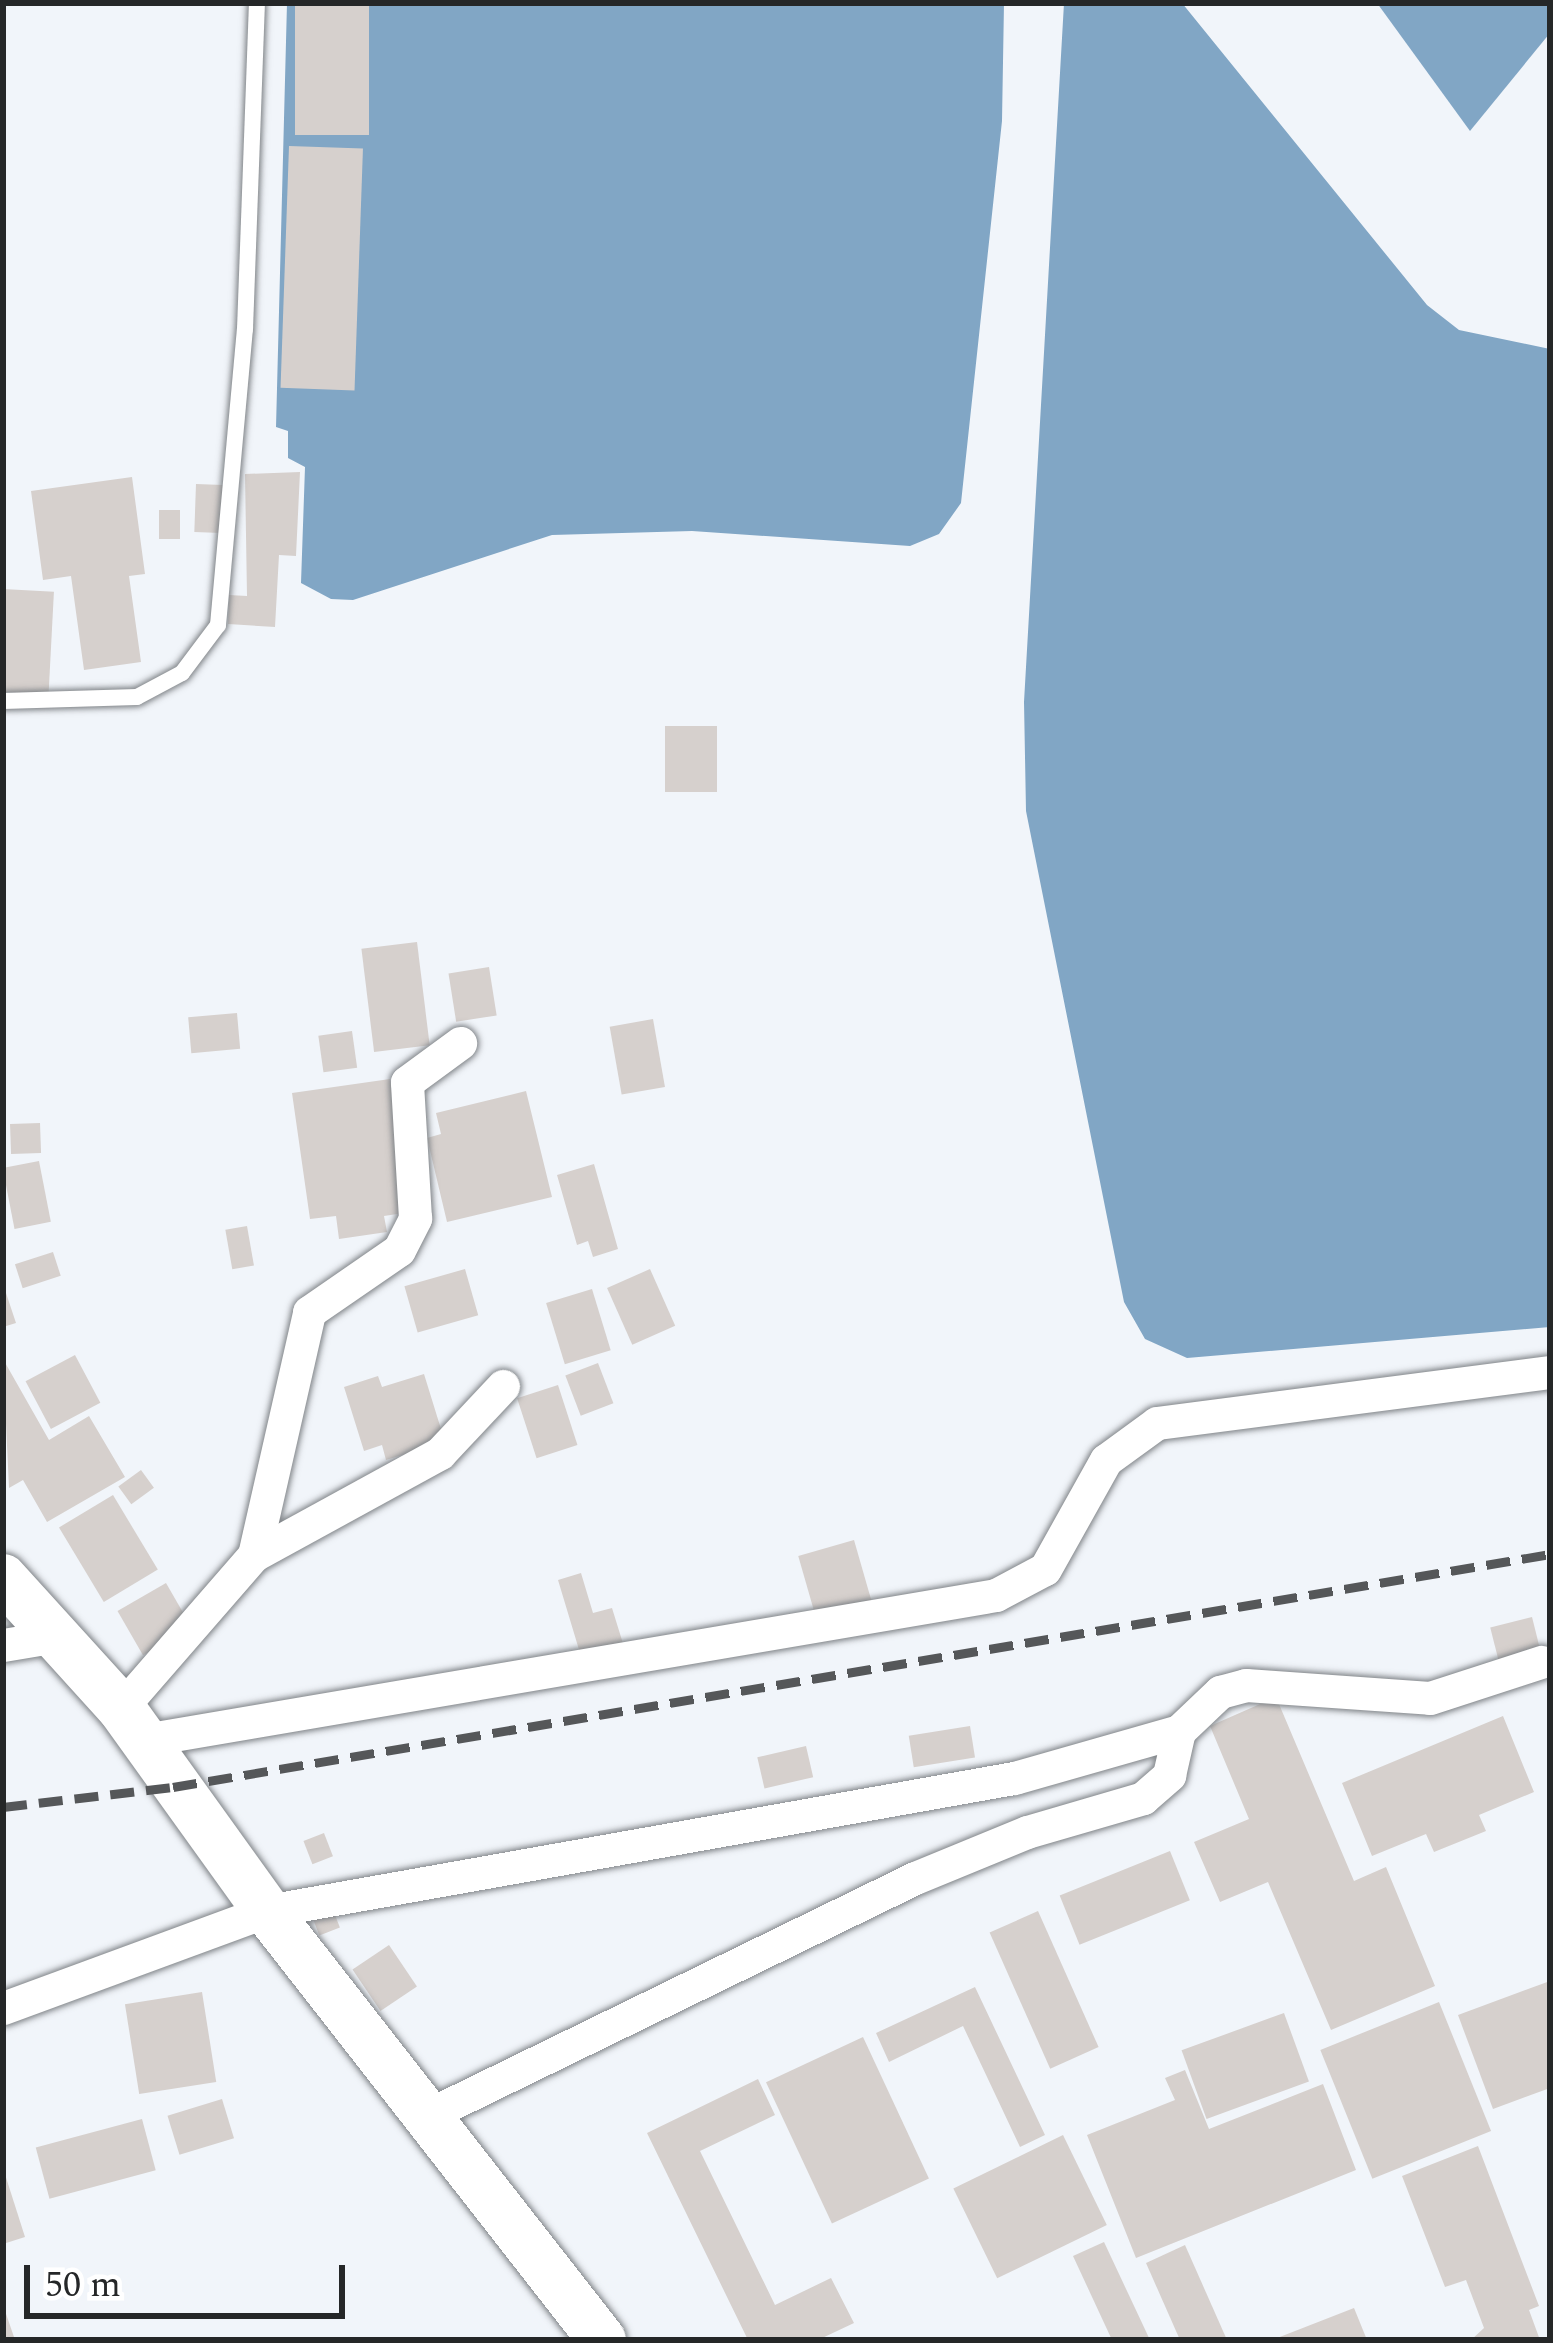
<!DOCTYPE html>
<style>
body{margin:0}
#map{position:relative;width:1553px;height:2343px;overflow:hidden;background:#f1f5fa;font-family:Spectral,serif}
div>[style]{position:absolute}
.water>*{inset:0;background:#81a6c5}
.building>*{inset:0;background:#d6d0cd;transform-origin:0 0}
.roads{filter:drop-shadow(0 0 3px #808488) drop-shadow(0 0 3px #808488)}
.lane>*{height:16px;margin:-8px;padding:0 8px;transform-origin:8px;border-radius:8px;background:#fff}
.street>*{height:33px;margin:-16.5px;padding:0 16.5px;transform-origin:16.5px;border-radius:16.5px;background:#fff}
.secondary>*{height:48px;margin:-24px;padding:0 24px;transform-origin:24px;border-radius:24px;background:#fff}
.rail>*{height:9px;margin-top:-4.5px;transform-origin:0;background:repeating-linear-gradient(90deg,#555759 0 24px,transparent 0 36px)}
span{translate:-50% -50%;white-space:nowrap;text-align:center;line-height:1.15;-webkit-text-stroke:12px #fff;paint-order:stroke}
.frame{position:absolute;inset:0;border:6px solid #252728;pointer-events:none}
.scale{position:absolute;left:24px;top:2265px;width:321px;height:54px;box-sizing:border-box;border:6px solid #252728;border-top:0;padding-left:15px;font-size:36px;line-height:42px;white-space:nowrap;color:#252728;-webkit-text-stroke:9px #fff;paint-order:stroke}
</style>
<div id="map">
<div class="water">
<i style="clip-path:polygon(287px 3px,1004px 3px,1002px 121px,961px 503px,939px 534px,910px 546px,692px 531px,552px 535px,353px 600px,331px 599px,301px 583px,305px 467px,288px 458px,288px 431px,276px 427px)"></i>
<i style="clip-path:polygon(1064px 3px,1182px 3px,1427px 305px,1459px 330px,1550px 349px,1550px 1327px,1187px 1358px,1145px 1339px,1124px 1302px,1026px 811px,1024px 702px)"></i>
<i style="clip-path:polygon(1377px 3px,1550px 3px,1550px 33px,1470px 131px)"></i>
</div>
<div class="building">
<i style="left:295px;top:3px;width:74px;height:132px"></i>
<i style="left:289px;top:146px;width:74px;height:242px;rotate:2deg"></i>
<i style="clip-path:polygon(300px 472px,296px 556px,279px 555px,275px 627px,228px 624px,229px 595px,247px 596px,245px 474px)"></i>
<i style="clip-path:polygon(132px 477px,145px 574px,129px 576px,141px 662px,84px 670px,71px 576px,43px 580px,31px 491px)"></i>
<i style="left:196px;top:484px;width:27px;height:48px;rotate:2deg"></i>
<i style="left:159px;top:510px;width:21px;height:29px"></i>
<i style="left:3px;top:589px;width:51px;height:103px;rotate:3deg"></i>
<i style="left:665px;top:726px;width:52px;height:66px"></i>
<i style="left:417px;top:942px;width:104px;height:56px;rotate:83deg"></i>
<i style="left:489px;top:967px;width:49px;height:41px;rotate:81deg"></i>
<i style="left:237px;top:1013px;width:36px;height:49px;rotate:85deg"></i>
<i style="left:653px;top:1019px;width:69px;height:44px;rotate:80deg"></i>
<i style="left:352px;top:1031px;width:37px;height:34px;rotate:82deg"></i>
<i style="clip-path:polygon(390px 1079px,410px 1212px,384px 1216px,387px 1232px,339px 1239px,336px 1216px,310px 1219px,292px 1093px)"></i>
<i style="clip-path:polygon(526px 1091px,552px 1197px,447px 1222px,427px 1138px,441px 1134px,436px 1113px)"></i>
<i style="left:40px;top:1123px;width:30px;height:30px;rotate:88deg"></i>
<i style="left:39px;top:1161px;width:62px;height:37px;rotate:79deg"></i>
<i style="clip-path:polygon(594px 1164px,618px 1249px,593px 1257px,588px 1241px,577px 1245px,557px 1175px)"></i>
<i style="left:247px;top:1226px;width:40px;height:22px;rotate:80deg"></i>
<i style="left:53px;top:1252px;width:25px;height:40px;rotate:72deg"></i>
<i style="left:465px;top:1269px;width:48px;height:63px;rotate:74deg"></i>
<i style="left:650px;top:1269px;width:62px;height:47px;rotate:66deg"></i>
<i style="clip-path:polygon(3px 1284px,16px 1323px,3px 1327px)"></i>
<i style="left:592px;top:1289px;width:64px;height:48px;rotate:73deg"></i>
<i style="left:75px;top:1355px;width:54px;height:56px;rotate:62deg"></i>
<i style="clip-path:polygon(3px 1359px,49px 1440px,89px 1416px,125px 1477px,47px 1522px,23px 1480px,9px 1488px)"></i>
<i style="left:598px;top:1363px;width:43px;height:35px;rotate:69deg"></i>
<i style="clip-path:polygon(424px 1374px,445px 1442px,386px 1460px,382px 1445px,364px 1451px,344px 1387px,378px 1376px,382px 1387px)"></i>
<i style="left:558px;top:1385px;width:63px;height:43px;rotate:72deg"></i>
<i style="left:141px;top:1470px;width:22px;height:28px;rotate:54deg"></i>
<i style="left:113px;top:1495px;width:87px;height:63px;rotate:59deg"></i>
<i style="left:854px;top:1540px;width:69px;height:58px;rotate:74deg"></i>
<i style="clip-path:polygon(581px 1573px,593px 1613px,612px 1608px,625px 1650px,583px 1663px,558px 1580px)"></i>
<i style="left:166px;top:1583px;width:51px;height:56px;rotate:60deg"></i>
<i style="left:1532px;top:1617px;width:36px;height:43px;rotate:76deg"></i>
<i style="clip-path:polygon(1276px 1697px,1354px 1881px,1386px 1867px,1435px 1986px,1331px 2030px,1268px 1882px,1220px 1902px,1194px 1842px,1249px 1819px,1210px 1726px)"></i>
<i style="clip-path:polygon(1503px 1716px,1534px 1792px,1479px 1815px,1486px 1831px,1434px 1852px,1426px 1834px,1372px 1856px,1342px 1783px)"></i>
<i style="left:970px;top:1726px;width:32px;height:62px;rotate:81deg"></i>
<i style="left:806px;top:1746px;width:32px;height:50px;rotate:77deg"></i>
<i style="left:324px;top:1833px;width:25px;height:22px;rotate:69deg"></i>
<i style="left:1170px;top:1851px;width:53px;height:119px;rotate:68deg"></i>
<i style="left:332px;top:1907px;width:22px;height:22px;rotate:69deg"></i>
<i style="left:1038px;top:1911px;width:149px;height:53px;rotate:66deg"></i>
<i style="left:389px;top:1945px;width:50px;height:44px;rotate:56deg"></i>
<i style="clip-path:polygon(1550px 1981px,1550px 2088px,1493px 2109px,1458px 2015px)"></i>
<i style="clip-path:polygon(975px 1987px,1045px 2135px,1020px 2147px,963px 2026px,889px 2062px,876px 2033px)"></i>
<i style="left:202px;top:1992px;width:91px;height:78px;rotate:81deg"></i>
<i style="left:1439px;top:2002px;width:139px;height:128px;rotate:68deg"></i>
<i style="left:1284px;top:2013px;width:73px;height:109px;rotate:70deg"></i>
<i style="left:863px;top:2037px;width:156px;height:107px;rotate:65deg"></i>
<i style="clip-path:polygon(1185px 2070px,1209px 2129px,1323px 2084px,1356px 2170px,1136px 2258px,1087px 2135px,1175px 2100px,1165px 2078px)"></i>
<i style="clip-path:polygon(758px 2079px,775px 2115px,700px 2151px,775px 2305px,831px 2278px,854px 2323px,818px 2340px,748px 2340px,647px 2133px)"></i>
<i style="left:222px;top:2099px;width:41px;height:57px;rotate:73deg"></i>
<i style="left:142px;top:2119px;width:53px;height:110px;rotate:75deg"></i>
<i style="left:1063px;top:2135px;width:100px;height:122px;rotate:64deg"></i>
<i style="clip-path:polygon(1478px 2146px,1539px 2306px,1529px 2310px,1540px 2340px,1471px 2340px,1484px 2328px,1466px 2280px,1445px 2287px,1402px 2176px)"></i>
<i style="clip-path:polygon(3px 2168px,25px 2237px,3px 2244px)"></i>
<i style="clip-path:polygon(1104px 2242px,1150px 2340px,1112px 2340px,1073px 2256px)"></i>
<i style="clip-path:polygon(1185px 2245px,1227px 2340px,1180px 2340px,1146px 2263px)"></i>
<i style="clip-path:polygon(3px 2308px,4px 2308px,15px 2340px,3px 2340px)"></i>
<i style="clip-path:polygon(1354px 2308px,1367px 2340px,1272px 2340px)"></i>
</div>
<div class="roads">
<div class="lane">
<i style="left:3px;top:701px;width:134px;rotate:-1.7deg"></i>
<i style="left:137px;top:697px;width:51px;rotate:-28.1deg"></i>
<i style="left:182px;top:673px;width:60px;rotate:-53.1deg"></i>
<i style="left:218px;top:625px;width:297px;rotate:-84.8deg"></i>
<i style="left:245px;top:329px;width:326px;rotate:-87.9deg"></i>
</div>
<div class="street">
<i style="left:254px;top:1555px;width:212px;rotate:-28.7deg"></i>
<i style="left:440px;top:1453px;width:92px;rotate:-46.8deg"></i>
<i style="left:3px;top:1645px;width:55px;rotate:-9.5deg"></i>
<i style="left:121px;top:1708px;width:203px;rotate:-49deg"></i>
<i style="left:254px;top:1555px;width:249px;rotate:-77.2deg"></i>
<i style="left:309px;top:1312px;width:109px;rotate:-34.6deg"></i>
<i style="left:399px;top:1250px;width:36px;rotate:-63deg"></i>
<i style="left:415px;top:1218px;width:136px;rotate:-93.4deg"></i>
<i style="left:407px;top:1082px;width:66px;rotate:-36.3deg"></i>
<i style="left:144px;top:1740px;width:864px;rotate:-9.66deg"></i>
<i style="left:996px;top:1595px;width:55px;rotate:-28deg"></i>
<i style="left:1045px;top:1569px;width:125px;rotate:-60.8deg"></i>
<i style="left:1106px;top:1460px;width:63px;rotate:-36deg"></i>
<i style="left:1157px;top:1423px;width:396px;rotate:-7.4deg"></i>
<i style="left:3px;top:2008px;width:281px;rotate:-20.2deg"></i>
<i style="left:267px;top:1911px;width:759px;rotate:-10.1deg"></i>
<i style="left:1014px;top:1778px;width:172px;rotate:-15.9deg"></i>
<i style="left:424px;top:2117px;width:546px;rotate:-25.96deg"></i>
<i style="left:915px;top:1878px;width:121px;rotate:-22.3deg"></i>
<i style="left:1027px;top:1832px;width:121px;rotate:-16.3deg"></i>
<i style="left:1143px;top:1798px;width:35px;rotate:-41deg"></i>
<i style="left:1169px;top:1775px;width:45px;rotate:-77.2deg"></i>
<i style="left:1179px;top:1731px;width:57px;rotate:-43.6deg"></i>
<i style="left:1220px;top:1692px;width:27px;rotate:-15deg"></i>
<i style="left:1246px;top:1685px;width:184px;rotate:4deg"></i>
<i style="left:1430px;top:1698px;width:117px;rotate:-18deg"></i>
</div>
<div class="secondary">
<i style="left:3px;top:1578px;width:176px;rotate:47.8deg"></i>
<i style="left:121px;top:1708px;width:250px;rotate:54.3deg"></i>
<i style="left:267px;top:1911px;width:544px;rotate:52.01deg"></i>
</div>
</div>
<div class="rail">
<i style="left:3px;top:1807px;width:171px;rotate:-6.7deg"></i>
<i style="left:173px;top:1787px;width:1397px;rotate:-9.6deg"></i>
</div>
<div class="frame"></div>
<div class="scale">50 m</div>
</div>
